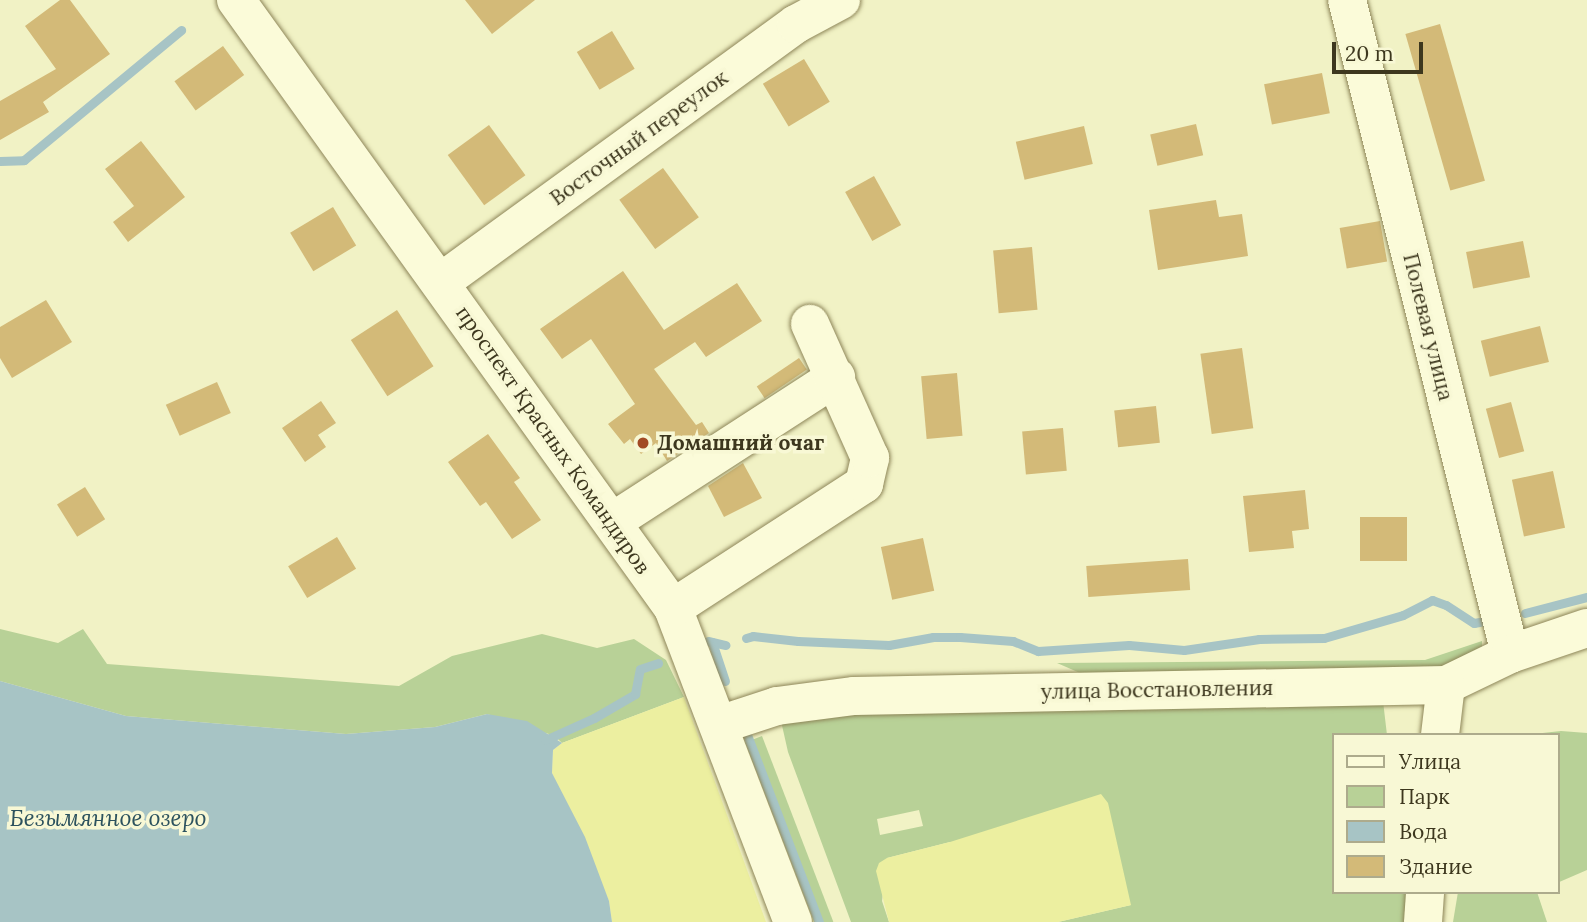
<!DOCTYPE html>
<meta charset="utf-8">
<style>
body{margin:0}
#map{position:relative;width:1587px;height:922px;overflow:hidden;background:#f1f2c5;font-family:Lora,serif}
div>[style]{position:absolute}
.green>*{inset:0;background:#b8d197;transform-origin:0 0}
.sand>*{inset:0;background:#ecefa0}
.water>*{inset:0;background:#a7c4c5}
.stream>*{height:9px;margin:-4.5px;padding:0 4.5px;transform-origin:4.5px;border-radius:4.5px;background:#a7c4c5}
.building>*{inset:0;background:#d3ba78;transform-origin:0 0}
.roads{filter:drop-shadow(0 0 2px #8e8659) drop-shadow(0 0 2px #8e8659)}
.minor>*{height:38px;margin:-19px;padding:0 19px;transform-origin:19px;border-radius:19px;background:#fbfbd9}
.dots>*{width:19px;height:19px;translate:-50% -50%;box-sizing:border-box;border:4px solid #f8f8d5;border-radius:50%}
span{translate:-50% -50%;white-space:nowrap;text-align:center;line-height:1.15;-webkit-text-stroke:7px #f8f8d5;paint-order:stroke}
.street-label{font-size:21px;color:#3d371e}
.poi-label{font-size:21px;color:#3d371e;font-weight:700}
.left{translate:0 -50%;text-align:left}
.water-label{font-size:23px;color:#2c525e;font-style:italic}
.legend{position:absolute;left:1332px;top:733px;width:228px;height:161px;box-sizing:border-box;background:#f8f8d5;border:2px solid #adab8c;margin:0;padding:9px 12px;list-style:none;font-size:21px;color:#3d371e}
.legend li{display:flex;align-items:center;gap:14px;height:35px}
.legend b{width:35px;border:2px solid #adab8c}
.scale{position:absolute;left:1332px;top:42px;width:91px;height:32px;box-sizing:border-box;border:4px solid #3d371e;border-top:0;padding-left:9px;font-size:21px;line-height:24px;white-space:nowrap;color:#3d371e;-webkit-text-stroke:5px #f8f8d5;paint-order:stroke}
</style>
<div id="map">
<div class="green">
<i style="clip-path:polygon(0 629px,58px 643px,83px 629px,107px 664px,399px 686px,452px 656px,542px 634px,597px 648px,634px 639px,666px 660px,684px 697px,562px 743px,555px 736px,487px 714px,435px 727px,346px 734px,126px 716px,0 681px)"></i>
<i style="clip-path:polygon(1482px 641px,1482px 650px,1447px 674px,1103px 683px,1057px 663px,1425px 660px)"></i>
<i style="clip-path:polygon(evenodd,1383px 701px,1387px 735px,1333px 735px,1333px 892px,1407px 892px,1409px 922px,1058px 922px,1131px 905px,950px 842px,887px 858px,882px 901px,889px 922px,851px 922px,788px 752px,781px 721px,884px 710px,1383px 701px,919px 810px,923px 826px,880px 835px,877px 819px,919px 810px)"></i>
<i style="clip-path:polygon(1561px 731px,1587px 733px,1587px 870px,1557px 883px,1557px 735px,1524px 735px)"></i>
<i style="left:762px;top:736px;width:199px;height:18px;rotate:69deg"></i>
<i style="clip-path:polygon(1458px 892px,1537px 892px,1547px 922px,1453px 922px)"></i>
</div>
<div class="sand">
<i style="clip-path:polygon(684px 697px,766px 922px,612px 922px,609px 901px,552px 773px,553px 750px,562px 743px)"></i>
<i style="clip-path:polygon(1101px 794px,1108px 803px,1131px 905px,1058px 922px,889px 922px,876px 871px,879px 863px,887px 858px,950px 842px)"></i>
</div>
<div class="water">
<i style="clip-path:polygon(0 681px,126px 716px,346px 734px,435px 727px,487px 714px,527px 721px,562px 743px,553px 750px,552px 773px,585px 837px,609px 901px,612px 922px,0 922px)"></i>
</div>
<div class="stream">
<i style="left:0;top:161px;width:24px;rotate:-2deg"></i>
<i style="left:24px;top:160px;width:204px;rotate:-39.6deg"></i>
<i style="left:1525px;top:613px;width:64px;rotate:-14.5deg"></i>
<i style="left:746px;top:638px;width:7px;rotate:-16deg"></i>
<i style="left:753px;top:636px;width:45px;rotate:6.3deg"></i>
<i style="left:798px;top:641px;width:91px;rotate:2.5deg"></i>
<i style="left:889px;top:645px;width:45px;rotate:-10.3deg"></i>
<i style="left:933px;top:637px;width:27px"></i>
<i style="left:960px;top:637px;width:53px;rotate:4.3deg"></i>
<i style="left:1013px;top:641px;width:27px;rotate:22deg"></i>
<i style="left:1038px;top:651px;width:91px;rotate:-3.8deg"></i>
<i style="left:1129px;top:645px;width:55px;rotate:5.2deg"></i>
<i style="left:1184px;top:650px;width:76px;rotate:-8.3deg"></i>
<i style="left:1259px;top:639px;width:65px;rotate:-0.9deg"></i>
<i style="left:1324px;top:638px;width:82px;rotate:-16.2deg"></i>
<i style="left:1403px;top:615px;width:33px;rotate:-27deg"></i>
<i style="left:1432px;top:600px;width:15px;rotate:20deg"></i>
<i style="left:1446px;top:605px;width:33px;rotate:33deg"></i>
<i style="left:1474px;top:623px;width:10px;rotate:-11deg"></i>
<i style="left:708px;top:641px;width:18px;rotate:13deg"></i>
<i style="left:712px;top:642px;width:41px;rotate:71.6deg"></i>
<i style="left:746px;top:732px;width:204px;rotate:69deg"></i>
<i style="left:545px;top:740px;width:54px;rotate:-24.2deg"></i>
<i style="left:594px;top:718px;width:48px;rotate:-30.3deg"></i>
<i style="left:635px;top:694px;width:25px;rotate:-79deg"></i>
<i style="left:640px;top:669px;width:19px;rotate:-18deg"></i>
</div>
<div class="building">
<i style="clip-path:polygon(60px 0,70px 0,110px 54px,43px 102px,49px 112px,0 140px,0 101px,56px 69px,25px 26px)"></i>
<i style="clip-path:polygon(465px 0,535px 0,492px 34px)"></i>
<i style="left:1440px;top:24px;width:163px;height:36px;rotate:74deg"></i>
<i style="left:612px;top:31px;width:44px;height:41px;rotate:59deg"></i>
<i style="left:223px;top:46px;width:36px;height:60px;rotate:54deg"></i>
<i style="left:804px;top:59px;width:50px;height:48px;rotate:59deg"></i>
<i style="left:1322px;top:73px;width:41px;height:59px;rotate:79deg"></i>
<i style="left:1196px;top:124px;width:32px;height:47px;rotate:77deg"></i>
<i style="left:489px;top:125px;width:62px;height:51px;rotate:54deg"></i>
<i style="left:1084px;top:126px;width:39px;height:70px;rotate:77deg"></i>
<i style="clip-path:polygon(141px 141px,185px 197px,128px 242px,113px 222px,134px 206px,105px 169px)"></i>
<i style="left:663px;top:168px;width:61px;height:54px;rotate:54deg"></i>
<i style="left:874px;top:176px;width:56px;height:33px;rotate:61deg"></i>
<i style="clip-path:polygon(1216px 200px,1219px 217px,1242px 214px,1248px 256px,1158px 270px,1149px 210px)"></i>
<i style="left:333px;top:207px;width:45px;height:50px;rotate:59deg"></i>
<i style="left:1380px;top:221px;width:41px;height:41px;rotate:80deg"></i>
<i style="left:1523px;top:241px;width:37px;height:58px;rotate:79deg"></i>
<i style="left:1032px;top:247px;width:63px;height:39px;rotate:85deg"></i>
<i style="clip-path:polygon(623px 271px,664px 330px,737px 283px,762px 321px,706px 357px,695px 342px,654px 369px,696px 425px,702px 422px,709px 433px,667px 461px,656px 443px,641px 454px,630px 439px,624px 444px,608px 424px,635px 404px,591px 339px,562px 359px,540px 329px)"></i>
<i style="clip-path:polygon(46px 300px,72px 342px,12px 378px,0 358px,0 327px)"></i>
<i style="left:397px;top:310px;width:67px;height:55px;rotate:57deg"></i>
<i style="left:1540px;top:326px;width:37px;height:61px;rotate:76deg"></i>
<i style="left:1242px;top:348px;width:81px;height:42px;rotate:82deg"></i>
<i style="left:799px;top:358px;width:14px;height:51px;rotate:56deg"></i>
<i style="left:957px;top:373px;width:63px;height:36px;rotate:85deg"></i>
<i style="left:217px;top:382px;width:34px;height:56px;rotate:66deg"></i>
<i style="clip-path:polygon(321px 401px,336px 423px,318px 435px,326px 447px,305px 462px,282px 428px)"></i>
<i style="left:1511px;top:402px;width:51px;height:26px;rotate:75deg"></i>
<i style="left:1156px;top:406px;width:37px;height:42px;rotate:84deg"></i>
<i style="left:1063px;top:428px;width:43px;height:41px;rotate:85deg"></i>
<i style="clip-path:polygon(488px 434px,520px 478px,514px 482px,541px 520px,512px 539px,486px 502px,480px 506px,448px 462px)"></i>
<i style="clip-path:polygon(743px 463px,762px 498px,724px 517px,708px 486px)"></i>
<i style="left:1553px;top:471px;width:58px;height:42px;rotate:78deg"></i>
<i style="left:85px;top:487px;width:38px;height:33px;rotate:58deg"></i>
<i style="clip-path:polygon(1305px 490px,1309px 529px,1292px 531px,1294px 548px,1249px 552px,1243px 496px)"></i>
<i style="left:1360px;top:517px;width:47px;height:44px"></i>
<i style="left:337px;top:537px;width:37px;height:57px;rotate:59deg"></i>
<i style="left:923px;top:538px;width:54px;height:43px;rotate:78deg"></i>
<i style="left:1188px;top:559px;width:31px;height:102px;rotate:86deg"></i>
</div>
<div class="roads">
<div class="minor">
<i style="left:236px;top:0;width:749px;rotate:54.29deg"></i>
<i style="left:673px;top:608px;width:336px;rotate:69.1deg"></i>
<i style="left:1347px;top:0;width:674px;rotate:76deg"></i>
<i style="left:441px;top:282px;width:439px;rotate:-36deg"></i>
<i style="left:796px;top:24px;width:51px;rotate:-28.1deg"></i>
<i style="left:612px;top:522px;width:267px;rotate:-32.9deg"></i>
<i style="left:673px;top:608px;width:228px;rotate:-33deg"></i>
<i style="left:864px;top:484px;width:27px;rotate:-77deg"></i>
<i style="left:870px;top:458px;width:147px;rotate:-114.1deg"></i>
<i style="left:719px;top:725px;width:61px;rotate:-18.1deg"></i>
<i style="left:777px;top:706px;width:78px;rotate:-7.4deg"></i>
<i style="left:854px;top:696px;width:592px;rotate:-1.06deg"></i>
<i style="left:1446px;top:685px;width:71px;rotate:-25.8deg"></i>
<i style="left:1510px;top:654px;width:81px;rotate:-18.7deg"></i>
<i style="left:1440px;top:735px;width:50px;rotate:-83.2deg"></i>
<i style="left:1423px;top:922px;width:30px;rotate:-86deg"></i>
</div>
</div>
<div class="dots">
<i style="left:643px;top:443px;background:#a24a24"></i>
</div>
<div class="street-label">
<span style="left:639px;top:138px;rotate:-36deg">Восточный переулок</span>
<span style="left:1428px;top:327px;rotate:76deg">Полевая улица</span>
<span style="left:553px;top:440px;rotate:55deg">проспект Красных Командиров</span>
<span style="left:1157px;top:690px;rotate:-1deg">улица Восстановления</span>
</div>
<div class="poi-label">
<span class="left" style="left:657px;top:443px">Домашний очаг</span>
</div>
<div class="water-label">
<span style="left:108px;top:818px">Безымянное озеро</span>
</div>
<ul class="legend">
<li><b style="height:9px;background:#fbfbd9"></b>Улица</li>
<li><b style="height:19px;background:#b8d197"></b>Парк</li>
<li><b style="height:19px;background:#a7c4c5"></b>Вода</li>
<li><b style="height:19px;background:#d3ba78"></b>Здание</li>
</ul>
<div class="scale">20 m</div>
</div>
